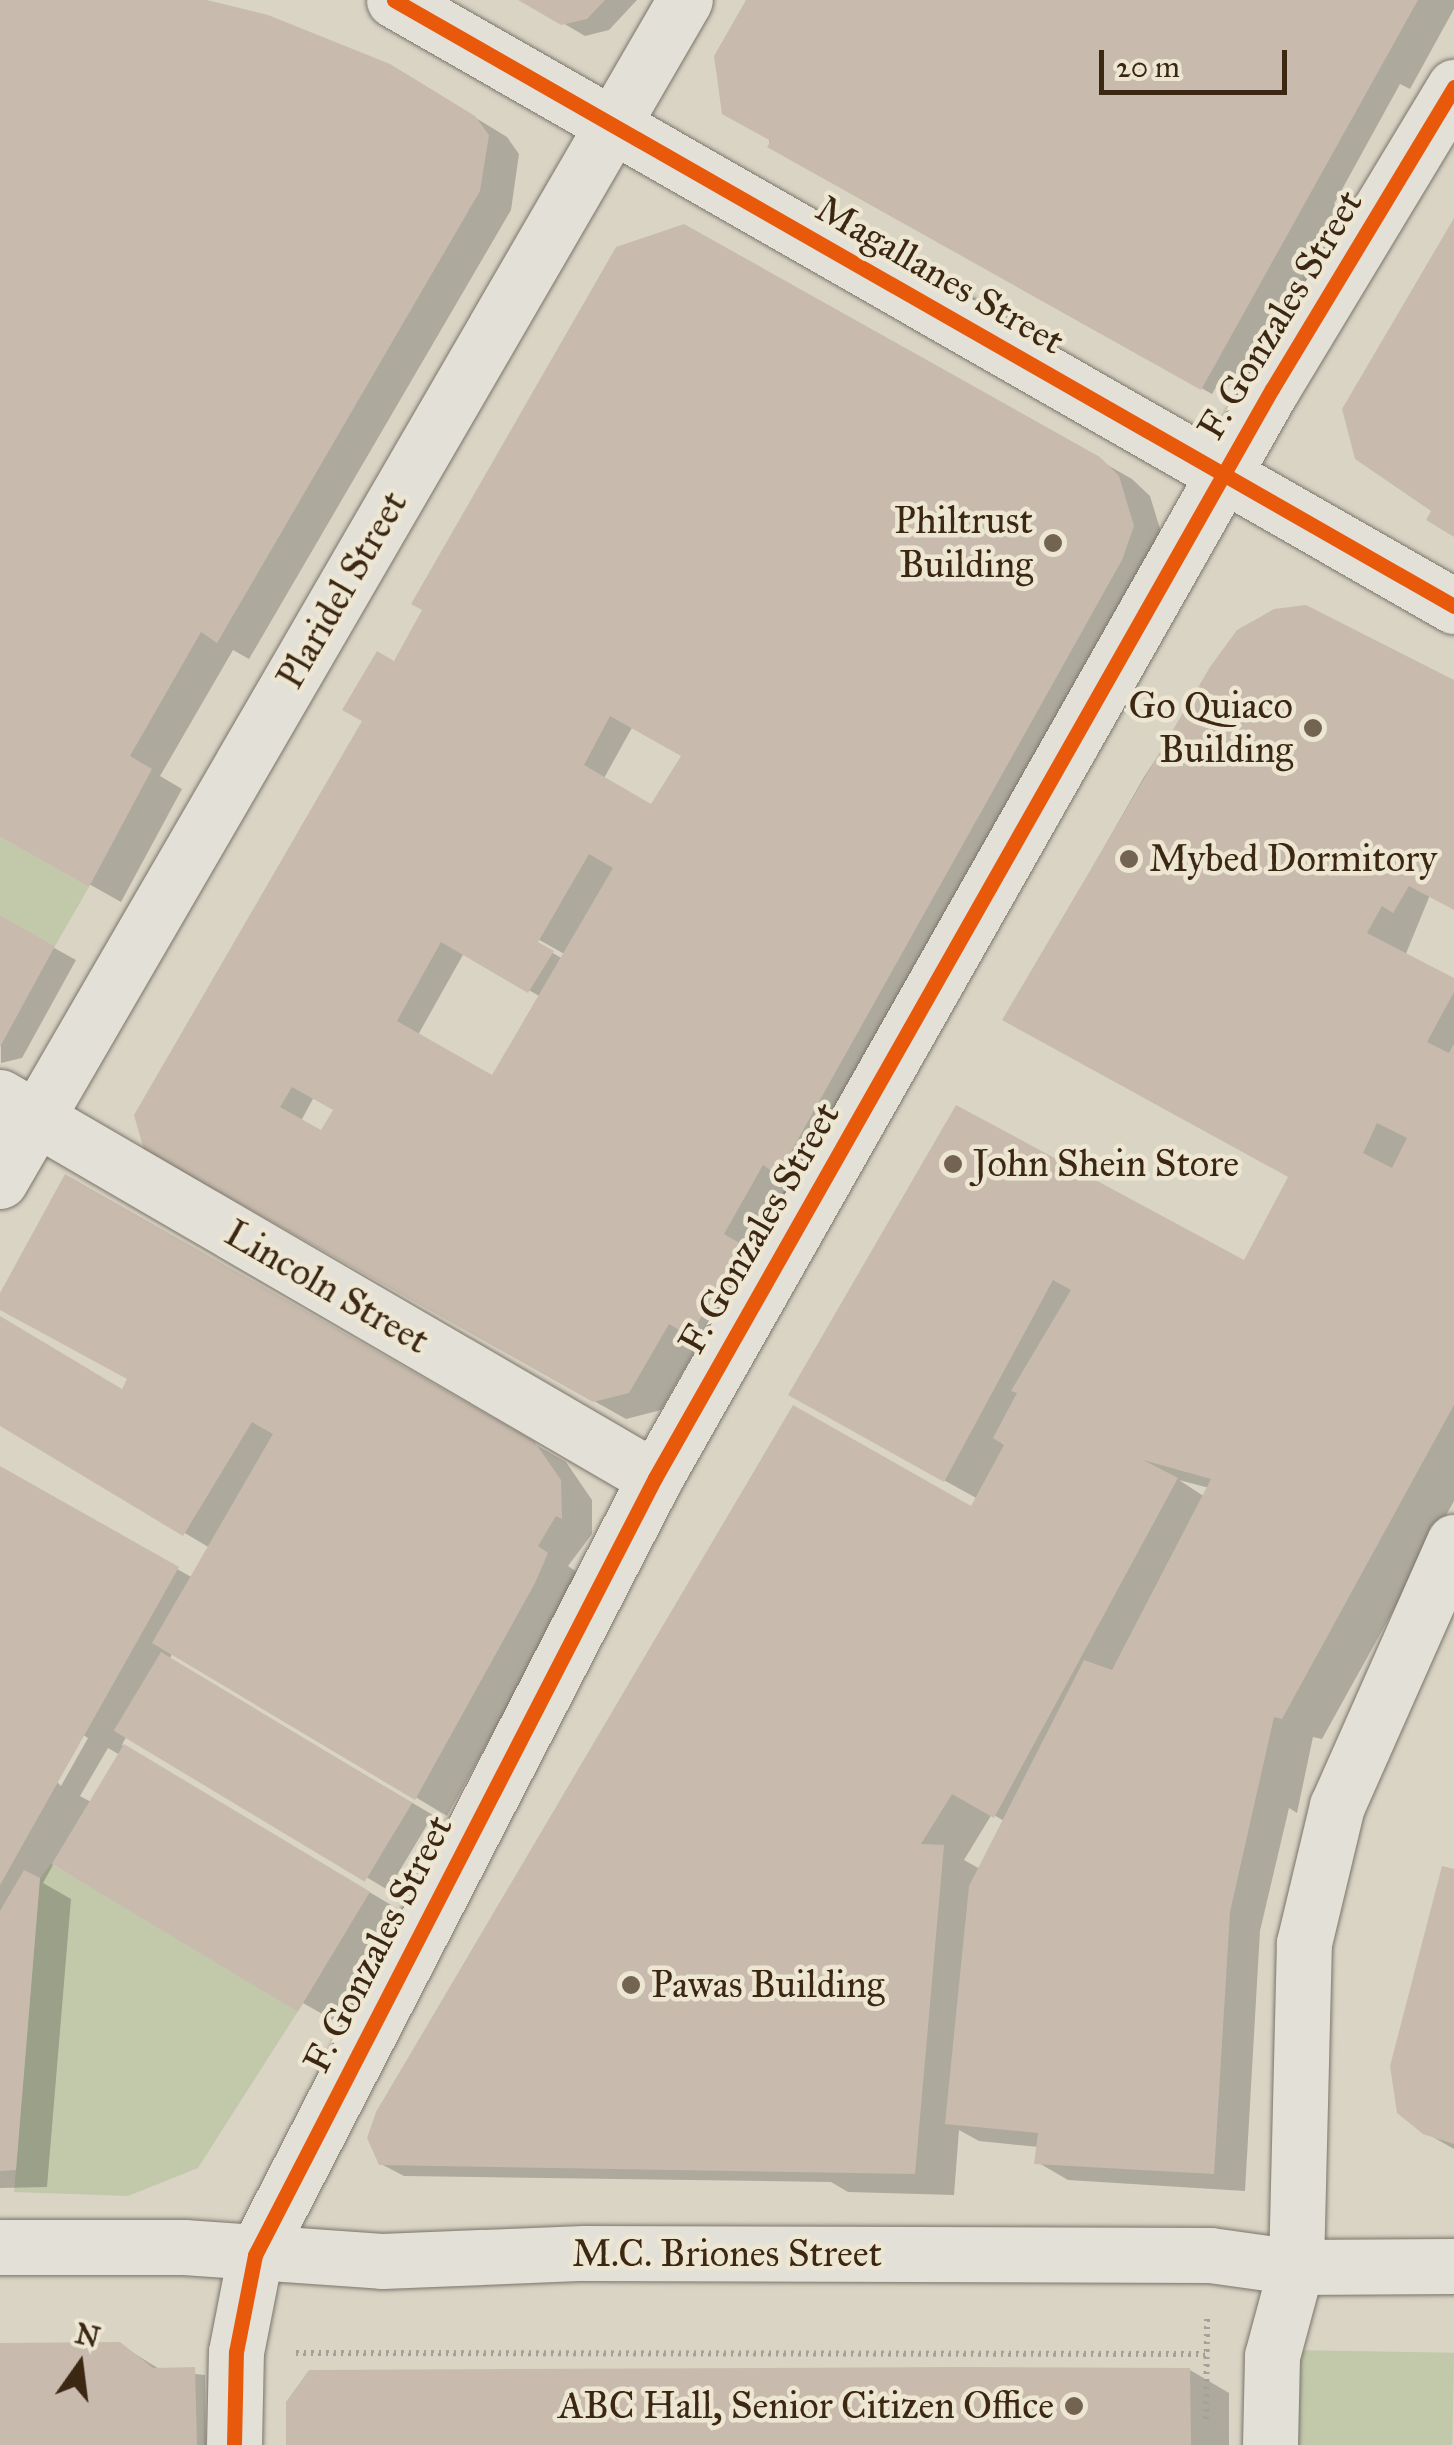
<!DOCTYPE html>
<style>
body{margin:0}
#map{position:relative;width:1454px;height:2445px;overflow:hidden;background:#dad4c5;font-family:"IM FELL Great Primer",serif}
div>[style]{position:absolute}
.green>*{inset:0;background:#c2c9ab;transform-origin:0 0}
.shadow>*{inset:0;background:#0003}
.building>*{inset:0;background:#c8bbae;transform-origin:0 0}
.path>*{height:6px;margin-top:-3px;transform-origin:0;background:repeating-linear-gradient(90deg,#a5a098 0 2.5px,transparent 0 7.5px)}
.roads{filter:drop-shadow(0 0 2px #7b756a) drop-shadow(0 0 2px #7b756a)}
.secondary>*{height:55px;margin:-27.5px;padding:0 27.5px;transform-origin:27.5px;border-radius:27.5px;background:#e3e0d8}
.cycleway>*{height:15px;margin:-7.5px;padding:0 7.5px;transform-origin:7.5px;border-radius:7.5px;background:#e8590c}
.dots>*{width:28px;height:28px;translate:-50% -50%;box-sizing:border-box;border:5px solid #ede6d3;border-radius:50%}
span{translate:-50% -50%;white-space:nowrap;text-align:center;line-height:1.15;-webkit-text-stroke:9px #ede6d3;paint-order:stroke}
.street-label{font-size:38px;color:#3b2712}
.poi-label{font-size:38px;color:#3b2712}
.right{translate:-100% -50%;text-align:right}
.left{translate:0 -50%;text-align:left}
.north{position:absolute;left:30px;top:2315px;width:100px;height:100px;-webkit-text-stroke:8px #ede6d3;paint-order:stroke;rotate:14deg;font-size:28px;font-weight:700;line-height:40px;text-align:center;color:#3b2712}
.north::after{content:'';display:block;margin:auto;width:35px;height:45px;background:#3b2712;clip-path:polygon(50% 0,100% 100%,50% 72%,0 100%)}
.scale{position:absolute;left:1099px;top:50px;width:188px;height:45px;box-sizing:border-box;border:5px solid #3b2712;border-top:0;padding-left:12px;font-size:30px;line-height:35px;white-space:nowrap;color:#3b2712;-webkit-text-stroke:8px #ede6d3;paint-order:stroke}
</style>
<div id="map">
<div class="green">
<i style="clip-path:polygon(0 837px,89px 887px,55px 946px,0 915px)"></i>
<i style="clip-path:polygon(51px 1864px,302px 2005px,198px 2168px,128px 2196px,14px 2192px,40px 1878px)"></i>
<i style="left:1292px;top:2350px;width:162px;height:95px;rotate:1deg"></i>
</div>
<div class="shadow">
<i style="clip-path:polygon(0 0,196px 0,422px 85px,507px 137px,519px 154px,511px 210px,249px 659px,233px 650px,160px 776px,182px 789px,121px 902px,0 834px)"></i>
<i style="clip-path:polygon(524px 0,637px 0,609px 30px,585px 36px)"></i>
<i style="clip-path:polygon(749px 0,1454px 0,1454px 9px,1410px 89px,1400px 84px,1334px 204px,1343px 211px,1246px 383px,1225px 371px,1212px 394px,770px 146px)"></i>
<i style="clip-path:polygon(evenodd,1046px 430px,1132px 479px,1150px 496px,1165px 545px,722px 1352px,701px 1340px,661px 1410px,626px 1419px,146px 1148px,395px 664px,1046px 430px,633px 726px,684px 755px,652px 807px,603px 780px,633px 726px,1046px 430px,536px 938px,566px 955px,563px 959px,534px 942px,536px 938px,1046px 430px,464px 953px,541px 997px,493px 1078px,418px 1035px,464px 953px,1046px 430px,314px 1097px,336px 1110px,322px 1133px,301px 1121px,314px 1097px)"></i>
<i style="clip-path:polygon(evenodd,1306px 608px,1454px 683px,1454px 909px,1430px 895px,1405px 956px,1454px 981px,1454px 1501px,1322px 1739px,1313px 1737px,1297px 1813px,1289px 1808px,1260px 1931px,1245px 2191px,1068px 2180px,1037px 2162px,1039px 2147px,979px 2141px,959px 2130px,954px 2195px,848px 2192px,831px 2182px,404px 2176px,381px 2164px,972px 1510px,978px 1499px,830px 1417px,957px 1108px,1245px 1264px,1291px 1177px,1006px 1019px,1144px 777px,1239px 632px,1306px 608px,1179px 1480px,1209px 1488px,1205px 1497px,1179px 1480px,1306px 608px,992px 1814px,1006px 1822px,980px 1869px,964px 1860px,992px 1814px)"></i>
<i style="clip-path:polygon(0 918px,76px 960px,22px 1058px,1px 1063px)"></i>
<i style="clip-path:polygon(evenodd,200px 1252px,566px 1462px,592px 1500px,592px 1534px,568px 1566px,578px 1573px,566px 1601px,447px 1816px,173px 1652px,169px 1660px,433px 1815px,388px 1890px,127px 1735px,122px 1745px,408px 1915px,342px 2025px,54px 1863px,43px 1883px,71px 1899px,47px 2187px,0 2188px,0 1469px,193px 1578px,210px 1548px,0 1423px,0 1319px,155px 1412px,130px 1379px,0 1307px,0 1299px,200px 1252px,83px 1735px,88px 1738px,61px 1786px,57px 1782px,83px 1735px,200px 1252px,108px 1748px,120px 1755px,91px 1802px,80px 1796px,108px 1748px)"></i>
<i style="clip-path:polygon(1443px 1869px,1454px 1872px,1454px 2149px,1424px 2132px,1392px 2066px)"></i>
<i style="clip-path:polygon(119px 2344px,161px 2370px,205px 2375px,206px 2445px,0 2445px,0 2345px)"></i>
<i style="clip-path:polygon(1190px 2370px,1229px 2393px,1229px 2445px,289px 2445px)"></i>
</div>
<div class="building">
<i style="clip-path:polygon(0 0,207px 0,268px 15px,390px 64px,475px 116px,489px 135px,480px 191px,217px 643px,201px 632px,130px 756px,152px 769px,89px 887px,0 837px)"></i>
<i style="clip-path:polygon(518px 0,605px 0,587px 19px,561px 25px)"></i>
<i style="clip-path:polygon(746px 0,1418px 0,1201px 390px,767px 147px,771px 141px,722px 114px,714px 56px)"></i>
<i style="clip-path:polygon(1454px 218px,1454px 537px,1426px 520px,1431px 511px,1355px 459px,1342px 409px)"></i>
<i style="clip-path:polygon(evenodd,684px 224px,1100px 457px,1119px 476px,1134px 526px,1122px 560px,778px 1175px,763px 1165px,724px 1234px,743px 1245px,690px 1336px,669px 1324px,629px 1393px,593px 1402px,144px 1150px,134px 1115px,362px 721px,342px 710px,377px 651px,394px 661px,422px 610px,411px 604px,616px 247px,684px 224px,610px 716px,681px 756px,651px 804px,584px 765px,610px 716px,684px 224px,589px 854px,613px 868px,492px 1075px,397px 1021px,441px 942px,528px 993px,554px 951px,538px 942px,589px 854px,684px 224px,292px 1087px,333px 1110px,321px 1130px,280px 1107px,292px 1087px)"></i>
<i style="clip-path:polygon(evenodd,1306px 605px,1454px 680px,1454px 910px,1409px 886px,1393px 913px,1382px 906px,1367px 933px,1454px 978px,1454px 992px,1427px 1042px,1449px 1053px,1454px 1044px,1454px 1405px,1282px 1719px,1274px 1717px,1230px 1912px,1214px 2174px,1034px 2164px,1038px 2133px,945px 2124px,969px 1886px,1084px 1660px,1112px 1670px,1211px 1479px,1143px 1460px,1178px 1478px,994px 1818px,952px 1794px,921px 1844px,944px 1845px,915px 2174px,379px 2165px,367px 2138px,376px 2112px,793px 1405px,971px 1506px,1004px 1445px,993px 1438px,1017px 1393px,1011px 1391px,1071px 1290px,1053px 1280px,944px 1482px,788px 1395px,956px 1105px,1244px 1260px,1288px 1177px,1002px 1020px,1210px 667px,1237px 630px,1274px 609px,1306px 605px,1377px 1123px,1407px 1138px,1392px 1168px,1363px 1153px,1377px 1123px)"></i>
<i style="clip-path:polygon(0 915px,55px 946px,0 1047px)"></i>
<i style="clip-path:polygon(65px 1174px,534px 1441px,561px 1480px,562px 1519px,556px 1516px,538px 1546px,548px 1553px,535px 1583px,415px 1800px,152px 1643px,273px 1434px,252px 1422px,183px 1536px,0 1426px,0 1316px,122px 1389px,127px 1379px,0 1310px,0 1293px)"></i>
<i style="clip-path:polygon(0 1466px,179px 1567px,0 1885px)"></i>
<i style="left:161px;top:1652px;width:293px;height:92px;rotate:31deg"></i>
<i style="left:124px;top:1744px;width:287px;height:140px;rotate:31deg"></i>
<i style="clip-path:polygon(1442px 1866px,1454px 1869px,1454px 2144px,1423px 2134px,1397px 2113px,1390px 2066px)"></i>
<i style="clip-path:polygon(24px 1870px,40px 1878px,16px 2170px,0 2171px,0 1911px)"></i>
<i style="clip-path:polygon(120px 2342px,153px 2368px,195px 2367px,197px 2445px,0 2445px,0 2343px)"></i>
<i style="clip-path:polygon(958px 2367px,1190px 2368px,1191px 2445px,286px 2445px,286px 2402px,309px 2370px)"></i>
</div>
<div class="path">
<i style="left:296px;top:2353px;width:909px;rotate:0.06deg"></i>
<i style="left:1206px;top:2419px;width:103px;rotate:-89.4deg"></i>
</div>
<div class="roads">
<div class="secondary">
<i style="left:394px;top:0;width:1221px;rotate:29.76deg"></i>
<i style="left:0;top:1097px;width:758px;rotate:30.19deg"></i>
<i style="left:0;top:1181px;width:1365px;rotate:-59.89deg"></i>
<i style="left:0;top:2247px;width:184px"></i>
<i style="left:184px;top:2247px;width:198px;rotate:4deg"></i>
<i style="left:382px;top:2261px;width:202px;rotate:-2.3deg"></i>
<i style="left:584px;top:2253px;width:626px;rotate:0.18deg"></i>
<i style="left:1210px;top:2255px;width:87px;rotate:7.9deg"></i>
<i style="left:1296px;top:2267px;width:158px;rotate:-0.4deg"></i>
<i style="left:234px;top:2445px;width:93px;rotate:-88.8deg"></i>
<i style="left:236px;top:2352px;width:99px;rotate:-78.9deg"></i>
<i style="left:255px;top:2255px;width:874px;rotate:-62.76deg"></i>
<i style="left:655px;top:1478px;width:1252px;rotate:-60.47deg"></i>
<i style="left:1272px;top:389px;width:353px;rotate:-58.9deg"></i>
<i style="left:1270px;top:2445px;width:89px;rotate:-88.7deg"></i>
<i style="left:1272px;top:2356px;width:92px;rotate:-74.9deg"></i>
<i style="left:1296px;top:2267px;width:324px;rotate:-88.6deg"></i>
<i style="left:1304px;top:1943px;width:141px;rotate:-76.5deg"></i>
<i style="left:1337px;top:1806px;width:289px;rotate:-66.1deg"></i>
</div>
</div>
<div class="cycleway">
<i style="left:394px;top:0;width:1221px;rotate:29.76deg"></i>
<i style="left:234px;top:2445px;width:93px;rotate:-88.8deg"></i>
<i style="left:236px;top:2352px;width:99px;rotate:-78.9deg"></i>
<i style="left:255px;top:2255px;width:874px;rotate:-62.76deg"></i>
<i style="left:655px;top:1478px;width:1252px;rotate:-60.47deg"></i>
<i style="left:1272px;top:389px;width:353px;rotate:-58.9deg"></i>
</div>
<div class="dots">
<i style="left:1053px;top:543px;background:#736451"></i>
<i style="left:1313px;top:728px;background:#736451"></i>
<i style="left:1129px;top:859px;background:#736451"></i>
<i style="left:953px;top:1164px;background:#736451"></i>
<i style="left:631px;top:1985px;background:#736451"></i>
<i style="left:1074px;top:2406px;background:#736451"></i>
</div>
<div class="street-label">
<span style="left:940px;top:275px;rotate:30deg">Magallanes Street</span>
<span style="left:1280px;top:315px;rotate:-59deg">F. Gonzales Street</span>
<span style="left:342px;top:590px;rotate:-60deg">Plaridel Street</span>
<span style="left:759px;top:1228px;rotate:-60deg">F. Gonzales Street</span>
<span style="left:327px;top:1287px;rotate:30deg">Lincoln Street</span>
<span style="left:378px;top:1944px;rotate:-63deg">F. Gonzales Street</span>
<span style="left:727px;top:2254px">M.C. Briones Street</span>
</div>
<div class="poi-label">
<span class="right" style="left:1033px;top:543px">Philtrust<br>Building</span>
<span class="right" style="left:1293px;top:728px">Go Quiaco<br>Building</span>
<span class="left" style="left:1149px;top:859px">Mybed Dormitory</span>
<span class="left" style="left:973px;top:1164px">John Shein Store</span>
<span class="left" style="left:651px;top:1985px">Pawas Building</span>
<span class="right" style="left:1054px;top:2406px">ABC Hall, Senior Citizen Office</span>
</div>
<div class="north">N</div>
<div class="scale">20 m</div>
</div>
